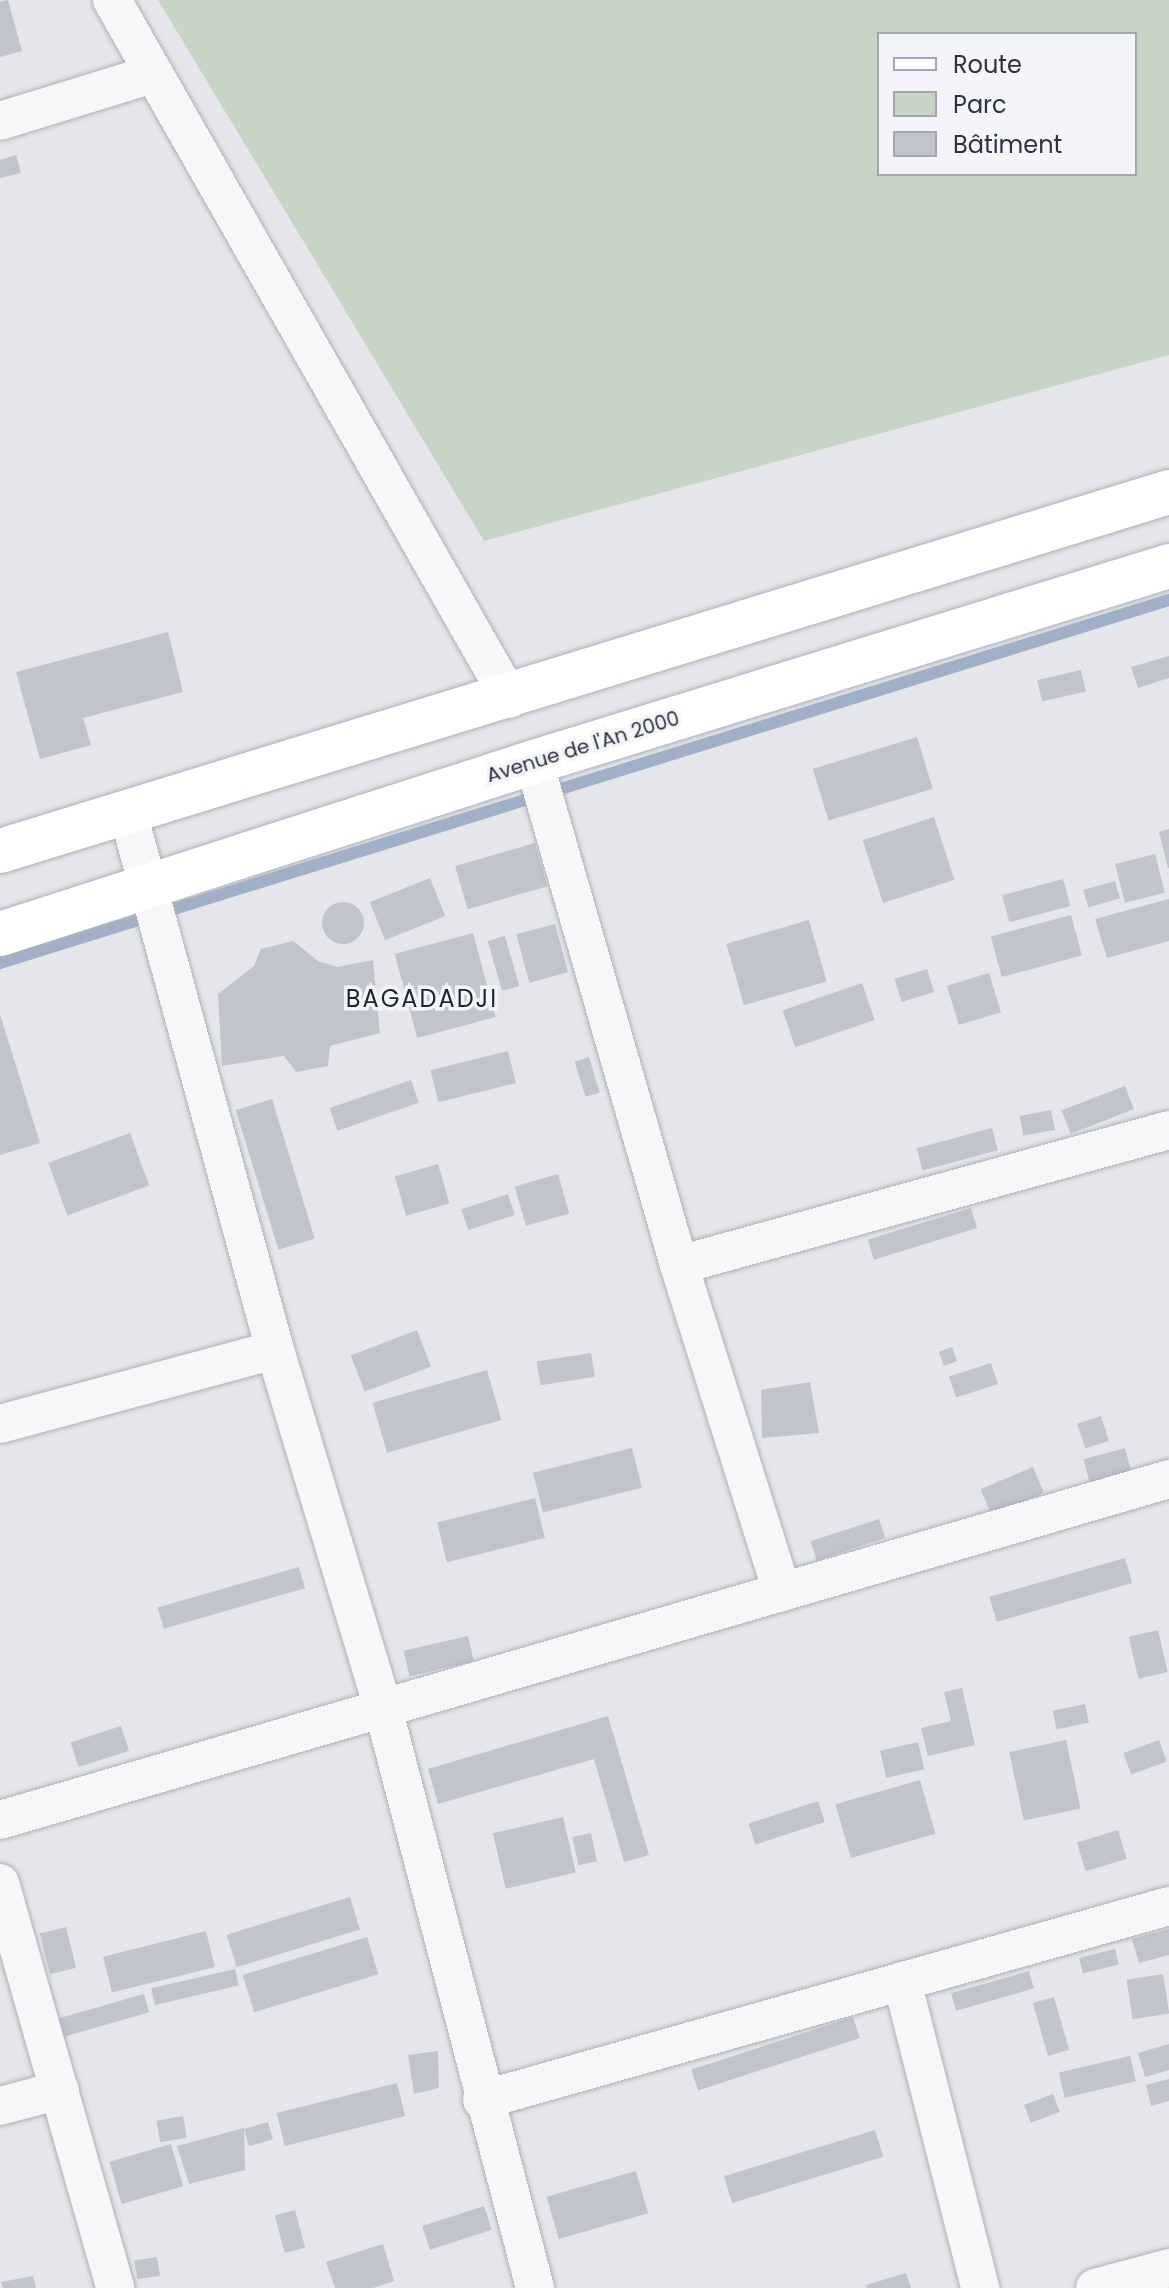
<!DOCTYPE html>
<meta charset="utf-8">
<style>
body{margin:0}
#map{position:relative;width:1169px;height:2288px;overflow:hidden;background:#e4e6ea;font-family:Poppins,sans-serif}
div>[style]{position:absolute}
.green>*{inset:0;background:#c8d4c5}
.stream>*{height:12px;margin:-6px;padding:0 6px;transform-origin:6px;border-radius:6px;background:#a2b0c7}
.building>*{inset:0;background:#c1c4cd;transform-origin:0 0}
.round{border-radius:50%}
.roads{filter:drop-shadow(0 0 2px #adb0b7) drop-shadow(0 0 2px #adb0b7)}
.minor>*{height:38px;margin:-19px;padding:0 19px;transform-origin:19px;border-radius:19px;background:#f6f7f9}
.major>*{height:44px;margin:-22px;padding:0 22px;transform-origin:22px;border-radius:22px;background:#fff}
span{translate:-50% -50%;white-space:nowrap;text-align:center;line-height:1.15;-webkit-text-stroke:7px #f3f5f8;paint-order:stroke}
.street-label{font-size:20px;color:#2d3241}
.quarter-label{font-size:24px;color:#1e2332;letter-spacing:2px}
.legend{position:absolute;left:877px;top:32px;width:260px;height:144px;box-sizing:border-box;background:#f3f5f8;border:2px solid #a4a7af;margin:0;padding:10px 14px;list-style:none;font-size:24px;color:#2d3241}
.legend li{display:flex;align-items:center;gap:16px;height:40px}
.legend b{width:40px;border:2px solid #a4a7af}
</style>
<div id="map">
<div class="green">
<i style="clip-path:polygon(evenodd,158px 0,1169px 0,1169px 355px,484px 541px,158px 0,879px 34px,1135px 34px,1135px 174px,879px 174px,879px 34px)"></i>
</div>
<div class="stream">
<i style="left:0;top:963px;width:1224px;rotate:-17.25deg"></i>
</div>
<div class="building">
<i style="clip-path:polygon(8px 0,22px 51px,0 57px,0 2px)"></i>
<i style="clip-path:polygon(16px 155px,21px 173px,0 178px,0 160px)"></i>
<i style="clip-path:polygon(168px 632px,183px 692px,83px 718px,91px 745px,40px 759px,16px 672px)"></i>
<i style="clip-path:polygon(1169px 656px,1169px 678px,1138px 688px,1131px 667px)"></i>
<i style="left:1081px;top:670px;width:22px;height:45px;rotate:77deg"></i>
<i style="left:917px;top:737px;width:54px;height:109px;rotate:73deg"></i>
<i style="left:934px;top:817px;width:66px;height:75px;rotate:72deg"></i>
<i style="clip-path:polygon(1169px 829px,1169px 868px,1168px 868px,1159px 832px)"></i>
<i style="left:535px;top:843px;width:45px;height:83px;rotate:74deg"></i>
<i style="left:1155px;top:854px;width:40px;height:41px;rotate:76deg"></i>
<i style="left:430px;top:878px;width:41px;height:65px;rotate:68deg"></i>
<i style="left:1063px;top:879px;width:28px;height:63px;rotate:75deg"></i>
<i style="left:1115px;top:881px;width:18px;height:33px;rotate:74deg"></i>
<i style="clip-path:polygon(1169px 899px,1169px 941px,1107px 958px,1095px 919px)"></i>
<i class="round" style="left:322px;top:902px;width:42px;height:42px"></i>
<i style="left:1071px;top:915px;width:42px;height:83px;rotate:75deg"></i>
<i style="left:809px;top:920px;width:64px;height:86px;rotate:74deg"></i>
<i style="left:555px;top:924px;width:50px;height:40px;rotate:75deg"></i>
<i style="left:473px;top:933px;width:87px;height:81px;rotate:75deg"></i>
<i style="left:505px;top:936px;width:52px;height:18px;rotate:74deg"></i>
<i style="clip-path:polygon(293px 941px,318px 961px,337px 967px,373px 960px,380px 1033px,330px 1046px,328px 1066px,296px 1072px,284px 1056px,222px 1066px,218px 994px,254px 966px,261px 949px)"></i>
<i style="left:927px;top:969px;width:24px;height:34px;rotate:73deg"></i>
<i style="left:989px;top:973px;width:41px;height:44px;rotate:73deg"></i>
<i style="left:862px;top:983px;width:39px;height:84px;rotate:71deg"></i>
<i style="clip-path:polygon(0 1014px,40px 1143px,0 1155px)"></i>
<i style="left:508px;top:1051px;width:33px;height:80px;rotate:76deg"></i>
<i style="left:589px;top:1057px;width:37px;height:15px;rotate:73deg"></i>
<i style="left:411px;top:1080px;width:24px;height:86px;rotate:71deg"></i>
<i style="left:1125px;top:1086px;width:25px;height:68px;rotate:69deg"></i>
<i style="left:272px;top:1099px;width:146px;height:38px;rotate:73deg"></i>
<i style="left:1051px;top:1110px;width:20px;height:32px;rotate:79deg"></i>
<i style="left:992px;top:1128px;width:23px;height:78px;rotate:75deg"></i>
<i style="left:130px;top:1133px;width:56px;height:87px;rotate:70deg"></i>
<i style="left:438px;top:1164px;width:41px;height:45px;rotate:74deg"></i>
<i style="left:558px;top:1174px;width:41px;height:45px;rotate:74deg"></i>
<i style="left:508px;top:1194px;width:22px;height:49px;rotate:72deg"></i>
<i style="left:971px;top:1208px;width:21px;height:108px;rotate:73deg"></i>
<i style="left:417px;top:1330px;width:39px;height:71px;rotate:69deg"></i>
<i style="left:952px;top:1347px;width:15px;height:14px;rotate:70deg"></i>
<i style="left:591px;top:1353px;width:24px;height:55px;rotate:81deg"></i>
<i style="left:991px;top:1363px;width:22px;height:44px;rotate:72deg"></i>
<i style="left:487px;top:1370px;width:52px;height:119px;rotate:74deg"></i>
<i style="clip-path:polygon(810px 1382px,819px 1433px,762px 1438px,761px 1390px)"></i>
<i style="left:1101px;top:1416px;width:26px;height:25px;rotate:72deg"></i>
<i style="left:632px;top:1448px;width:41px;height:102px;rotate:76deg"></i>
<i style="left:1125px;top:1448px;width:24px;height:43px;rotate:75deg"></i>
<i style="left:1033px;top:1467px;width:28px;height:57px;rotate:67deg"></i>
<i style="left:535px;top:1498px;width:41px;height:101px;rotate:76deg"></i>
<i style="left:879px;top:1519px;width:20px;height:72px;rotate:72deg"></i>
<i style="left:1125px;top:1558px;width:26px;height:141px;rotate:74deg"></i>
<i style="left:299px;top:1567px;width:22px;height:147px;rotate:74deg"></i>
<i style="left:1158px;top:1630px;width:43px;height:30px;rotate:77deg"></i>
<i style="left:468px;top:1636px;width:26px;height:66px;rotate:77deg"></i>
<i style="clip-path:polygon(962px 1688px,975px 1745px,928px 1756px,921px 1728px,951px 1721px,944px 1692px)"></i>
<i style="left:1085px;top:1704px;width:19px;height:33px;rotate:78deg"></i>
<i style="clip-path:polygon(608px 1716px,649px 1855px,624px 1862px,594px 1759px,438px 1804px,428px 1769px)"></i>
<i style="left:121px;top:1726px;width:26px;height:53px;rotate:72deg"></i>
<i style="left:1066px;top:1740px;width:70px;height:58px;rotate:78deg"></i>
<i style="left:1159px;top:1740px;width:23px;height:38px;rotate:70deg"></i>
<i style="left:918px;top:1742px;width:28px;height:39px;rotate:77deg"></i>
<i style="left:920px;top:1780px;width:56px;height:88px;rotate:74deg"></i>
<i style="left:818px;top:1801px;width:22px;height:73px;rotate:72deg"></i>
<i style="left:563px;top:1817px;width:57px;height:72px;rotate:77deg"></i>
<i style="left:1118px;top:1830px;width:30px;height:43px;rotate:73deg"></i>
<i style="left:591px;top:1833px;width:29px;height:19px;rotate:78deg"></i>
<i style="left:350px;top:1897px;width:34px;height:129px;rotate:73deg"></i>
<i style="left:66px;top:1927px;width:42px;height:27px;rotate:76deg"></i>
<i style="clip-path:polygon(1169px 1929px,1169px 1955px,1139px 1963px,1132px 1939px)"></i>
<i style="left:206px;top:1931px;width:37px;height:106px;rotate:76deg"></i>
<i style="left:367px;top:1937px;width:39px;height:130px;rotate:73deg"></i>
<i style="left:1115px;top:1949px;width:16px;height:37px;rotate:76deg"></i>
<i style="left:235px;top:1969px;width:17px;height:86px;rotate:77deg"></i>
<i style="left:1029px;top:1971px;width:18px;height:81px;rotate:74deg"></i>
<i style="left:1163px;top:1974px;width:40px;height:37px;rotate:81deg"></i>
<i style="left:144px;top:1994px;width:19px;height:90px;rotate:74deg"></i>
<i style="left:1054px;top:1997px;width:55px;height:22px;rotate:74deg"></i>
<i style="left:853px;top:2017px;width:22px;height:170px;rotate:72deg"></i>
<i style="clip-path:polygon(1169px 2044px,1169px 2070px,1145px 2077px,1138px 2053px)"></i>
<i style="clip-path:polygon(438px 2051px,439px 2088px,414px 2094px,408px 2055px)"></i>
<i style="left:1130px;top:2056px;width:26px;height:73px;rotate:77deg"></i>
<i style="clip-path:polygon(1169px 2079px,1169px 2101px,1151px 2106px,1146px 2085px)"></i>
<i style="left:397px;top:2083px;width:34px;height:124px;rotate:76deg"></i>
<i style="left:1053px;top:2094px;width:19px;height:31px;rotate:69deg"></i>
<i style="left:183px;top:2116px;width:22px;height:27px;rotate:80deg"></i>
<i style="left:268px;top:2122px;width:18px;height:25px;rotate:74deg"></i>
<i style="clip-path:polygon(244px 2128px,245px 2170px,189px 2184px,177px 2146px)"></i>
<i style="left:875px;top:2130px;width:28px;height:158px;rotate:73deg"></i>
<i style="left:171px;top:2144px;width:44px;height:64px;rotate:74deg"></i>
<i style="left:636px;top:2171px;width:44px;height:93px;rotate:74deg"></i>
<i style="left:484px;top:2206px;width:25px;height:65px;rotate:72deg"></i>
<i style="left:295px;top:2210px;width:39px;height:21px;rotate:75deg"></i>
<i style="clip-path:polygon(383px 2244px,394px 2281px,373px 2288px,335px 2288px,326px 2262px)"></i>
<i style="left:157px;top:2257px;width:19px;height:23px;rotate:81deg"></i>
<i style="clip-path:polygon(906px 2273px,911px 2288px,867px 2288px,866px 2285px)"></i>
<i style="clip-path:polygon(33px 2276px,36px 2288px,3px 2288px,1px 2282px)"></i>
</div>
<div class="roads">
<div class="minor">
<i style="left:112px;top:0;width:804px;rotate:60.34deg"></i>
<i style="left:0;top:121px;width:160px;rotate:-17.1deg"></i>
<i style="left:534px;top:762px;width:523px;rotate:73.92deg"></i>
<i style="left:679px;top:1265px;width:343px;rotate:72.5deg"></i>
<i style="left:128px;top:813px;width:557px;rotate:74.69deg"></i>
<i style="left:275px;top:1350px;width:374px;rotate:73.2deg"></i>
<i style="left:383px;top:1708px;width:600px;rotate:75.31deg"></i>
<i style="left:679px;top:1265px;width:508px;rotate:-15.4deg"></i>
<i style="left:0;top:1424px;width:285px;rotate:-15.1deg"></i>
<i style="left:0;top:1820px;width:1218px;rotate:-16.26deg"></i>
<i style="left:0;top:1883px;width:421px;rotate:74.1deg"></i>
<i style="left:902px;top:1981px;width:317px;rotate:75.7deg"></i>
<i style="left:482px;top:2100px;width:714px;rotate:-15.77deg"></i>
<i style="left:0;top:2106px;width:62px;rotate:-14.9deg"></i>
<i style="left:1095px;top:2288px;width:77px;rotate:-15.1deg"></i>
</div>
<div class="major">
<i style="left:0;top:851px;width:1223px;rotate:-17.07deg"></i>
<i style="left:0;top:934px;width:561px;rotate:-17.85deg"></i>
<i style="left:534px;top:762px;width:665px;rotate:-17.15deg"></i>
</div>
</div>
<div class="street-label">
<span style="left:583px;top:747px;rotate:-17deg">Avenue de l'An 2000</span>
</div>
<div class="quarter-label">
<span style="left:422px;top:999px">BAGADADJI</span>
</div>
<ul class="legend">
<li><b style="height:10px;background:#fff"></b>Route</li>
<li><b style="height:22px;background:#c8d4c5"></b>Parc</li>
<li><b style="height:22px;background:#c1c4cd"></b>Bâtiment</li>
</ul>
</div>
